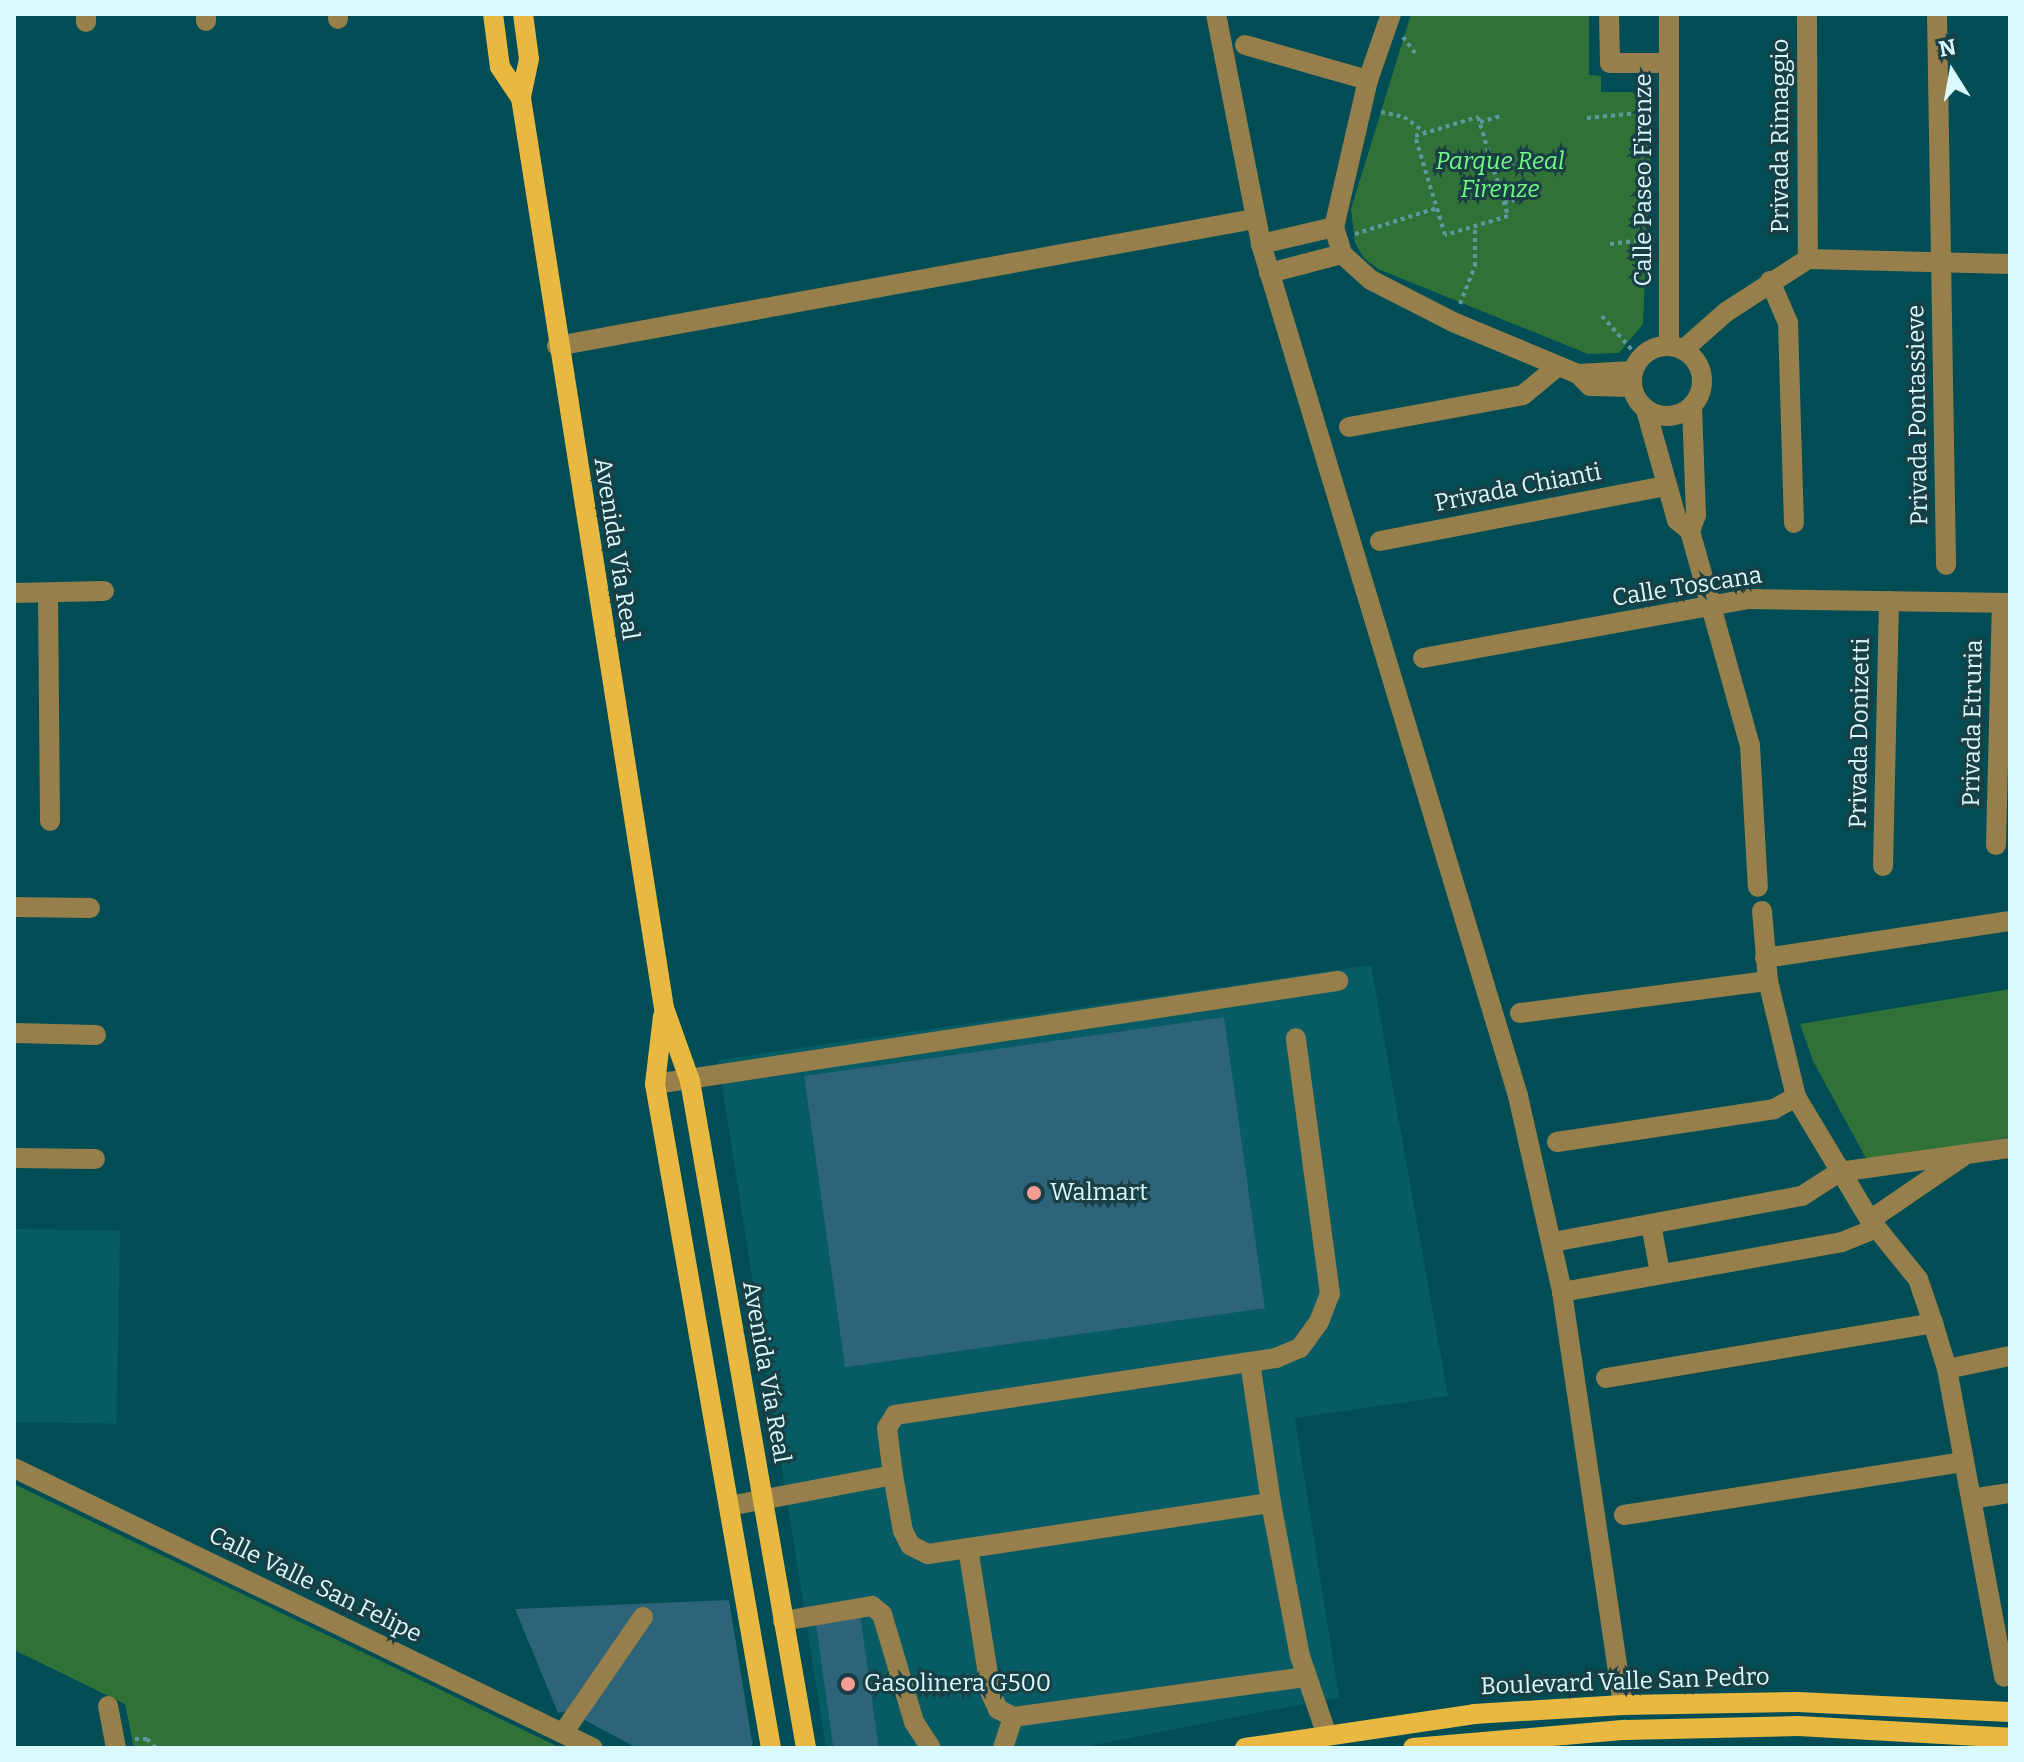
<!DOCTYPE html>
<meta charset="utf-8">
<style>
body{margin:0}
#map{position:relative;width:2024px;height:1762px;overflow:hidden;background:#014d55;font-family:Bitter,serif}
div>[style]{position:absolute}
.built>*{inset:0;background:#065b64;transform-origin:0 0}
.green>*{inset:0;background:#307138}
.building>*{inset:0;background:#2d6479;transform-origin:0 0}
.path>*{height:4px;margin-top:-2px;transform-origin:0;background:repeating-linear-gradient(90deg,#5f989e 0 4px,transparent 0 8px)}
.minor>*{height:20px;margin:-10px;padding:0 10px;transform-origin:10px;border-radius:10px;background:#977f4b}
.minor>.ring{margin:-10px;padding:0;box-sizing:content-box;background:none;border:20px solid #977f4b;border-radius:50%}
.major>*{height:20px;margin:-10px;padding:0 10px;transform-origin:10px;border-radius:10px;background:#e8b840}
.dots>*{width:22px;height:22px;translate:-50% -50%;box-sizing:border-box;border:4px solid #193f44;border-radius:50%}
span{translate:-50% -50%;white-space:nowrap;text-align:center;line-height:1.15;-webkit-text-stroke:6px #193f44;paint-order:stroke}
.street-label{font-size:24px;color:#d9f9fd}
.park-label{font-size:24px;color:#72fa84;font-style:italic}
.poi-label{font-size:24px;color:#d9f9fd}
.left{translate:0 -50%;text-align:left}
.frame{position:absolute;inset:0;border:16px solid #d9f9fd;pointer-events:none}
.north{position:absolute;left:1912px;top:32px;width:80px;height:80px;-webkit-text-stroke:6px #193f44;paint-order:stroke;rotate:349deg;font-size:22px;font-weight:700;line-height:32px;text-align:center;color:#d9f9fd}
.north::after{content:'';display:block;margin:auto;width:28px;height:36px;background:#d9f9fd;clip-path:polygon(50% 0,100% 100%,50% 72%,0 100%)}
</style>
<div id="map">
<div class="built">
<i style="clip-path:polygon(1371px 965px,1448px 1396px,1295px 1418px,1339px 1697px,1078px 1748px,826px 1748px,718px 1060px)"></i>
<i style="left:14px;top:1229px;width:106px;height:193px;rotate:1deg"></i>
</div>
<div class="green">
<i style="clip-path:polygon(1411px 14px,1589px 14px,1589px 75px,1601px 76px,1601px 92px,1653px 92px,1643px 324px,1619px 353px,1588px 354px,1378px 269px,1364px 258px,1355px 243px,1351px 209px)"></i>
<i style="clip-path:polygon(2010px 989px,2010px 1137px,1868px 1162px,1813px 1061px,1800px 1024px)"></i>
<i style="clip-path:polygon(14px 1484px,561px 1748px,134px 1748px,125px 1704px,14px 1650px)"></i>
</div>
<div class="building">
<i style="left:1224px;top:1017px;width:294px;height:424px;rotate:82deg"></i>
<i style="clip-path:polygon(729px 1600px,753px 1748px,637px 1748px,568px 1711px,558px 1713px,515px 1609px)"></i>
<i style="left:860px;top:1614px;width:135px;height:45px;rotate:82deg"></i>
</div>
<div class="path">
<i style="left:1403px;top:37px;width:21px;rotate:53deg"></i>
<i style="left:1381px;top:112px;width:24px;rotate:12deg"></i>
<i style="left:1404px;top:117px;width:26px;rotate:36deg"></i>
<i style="left:1478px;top:117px;width:103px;rotate:73.1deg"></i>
<i style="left:1508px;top:216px;width:66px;rotate:163.2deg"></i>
<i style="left:1445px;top:235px;width:103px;rotate:-106.9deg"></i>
<i style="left:1415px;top:136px;width:66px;rotate:-16.8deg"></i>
<i style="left:1587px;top:118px;width:62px;rotate:-5.5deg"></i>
<i style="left:1480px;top:122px;width:22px;rotate:-16deg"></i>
<i style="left:1494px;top:169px;width:23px;rotate:-18deg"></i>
<i style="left:1504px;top:203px;width:23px;rotate:-18deg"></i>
<i style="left:1355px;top:234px;width:86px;rotate:-17.6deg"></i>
<i style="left:1610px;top:244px;width:39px;rotate:-7deg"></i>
<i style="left:1460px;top:304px;width:41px;rotate:-68.5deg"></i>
<i style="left:1475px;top:266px;width:41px;rotate:-90deg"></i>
<i style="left:1602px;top:316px;width:45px;rotate:48.6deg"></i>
<i style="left:135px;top:1739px;width:12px"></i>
<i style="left:147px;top:1739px;width:13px;rotate:45deg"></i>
</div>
<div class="minor">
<i style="left:1216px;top:14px;width:234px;rotate:78.9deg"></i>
<i style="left:1261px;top:244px;width:890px;rotate:73.21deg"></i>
<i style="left:1518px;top:1096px;width:201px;rotate:77.3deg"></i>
<i style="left:1562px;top:1292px;width:417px;rotate:81.6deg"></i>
<i style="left:1391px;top:14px;width:70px;rotate:109.2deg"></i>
<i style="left:1368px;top:80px;width:151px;rotate:103deg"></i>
<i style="left:1334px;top:227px;width:28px;rotate:73deg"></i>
<i style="left:1342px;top:254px;width:39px;rotate:42deg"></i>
<i style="left:1371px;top:280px;width:92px;rotate:27.1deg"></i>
<i style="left:1453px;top:322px;width:135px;rotate:22.6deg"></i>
<i style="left:1578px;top:374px;width:17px;rotate:45deg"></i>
<i style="left:1590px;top:386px;width:42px;rotate:1.4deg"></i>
<i style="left:1609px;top:14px;width:49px;rotate:88.8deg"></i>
<i style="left:1610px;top:63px;width:59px"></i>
<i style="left:1807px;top:14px;width:245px;rotate:89.8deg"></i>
<i style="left:1937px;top:14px;width:551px;rotate:89.06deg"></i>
<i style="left:338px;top:19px;width:5px;rotate:-90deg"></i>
<i style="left:206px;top:21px;width:7px;rotate:-90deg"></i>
<i style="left:86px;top:22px;width:8px;rotate:-90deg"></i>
<i style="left:1245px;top:45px;width:128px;rotate:15.9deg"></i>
<i style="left:1261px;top:244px;width:75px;rotate:-13.1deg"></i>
<i style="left:1269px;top:273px;width:75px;rotate:-14.6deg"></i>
<i style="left:1770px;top:281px;width:46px;rotate:66.8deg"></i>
<i style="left:1788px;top:323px;width:200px;rotate:88.3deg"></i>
<i style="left:557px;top:346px;width:708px;rotate:-10.33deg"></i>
<i style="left:1669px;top:346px;width:332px;rotate:-90deg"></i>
<i class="ring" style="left:1632px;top:346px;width:50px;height:50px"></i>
<i style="left:1683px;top:350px;width:57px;rotate:-41.5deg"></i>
<i style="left:1726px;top:312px;width:98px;rotate:-32.9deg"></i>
<i style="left:1808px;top:259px;width:202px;rotate:1.4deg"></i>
<i style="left:1578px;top:374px;width:55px;rotate:-3.1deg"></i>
<i style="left:1692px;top:406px;width:109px;rotate:87.9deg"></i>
<i style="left:1696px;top:515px;width:17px;rotate:111deg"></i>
<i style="left:1690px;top:531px;width:223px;rotate:74.4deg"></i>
<i style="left:1750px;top:746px;width:141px;rotate:86.8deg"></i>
<i style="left:1646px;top:410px;width:114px;rotate:74.3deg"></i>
<i style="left:1677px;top:520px;width:17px;rotate:40deg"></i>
<i style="left:1349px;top:427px;width:177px;rotate:-10.4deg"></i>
<i style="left:1523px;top:395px;width:45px;rotate:-39.6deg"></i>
<i style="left:1380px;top:541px;width:290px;rotate:-10.9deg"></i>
<i style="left:14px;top:593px;width:90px;rotate:-1.3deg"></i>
<i style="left:48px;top:593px;width:228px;rotate:89.5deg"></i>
<i style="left:1423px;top:658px;width:331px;rotate:-10.3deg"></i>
<i style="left:1749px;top:599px;width:261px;rotate:0.9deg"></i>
<i style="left:1996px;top:845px;width:242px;rotate:-88.6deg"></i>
<i style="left:1883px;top:866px;width:265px;rotate:-88.7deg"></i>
<i style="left:14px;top:907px;width:76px;rotate:0.8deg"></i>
<i style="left:1762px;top:911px;width:70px;rotate:85.1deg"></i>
<i style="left:1768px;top:981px;width:119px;rotate:76.4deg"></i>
<i style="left:1796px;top:1097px;width:144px;rotate:59deg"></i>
<i style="left:1870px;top:1220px;width:76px;rotate:50.9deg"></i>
<i style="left:1918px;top:1279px;width:46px;rotate:71.2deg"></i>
<i style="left:1933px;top:1323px;width:48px;rotate:73.1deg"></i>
<i style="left:1947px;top:1369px;width:313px;rotate:79.5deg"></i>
<i style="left:1765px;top:958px;width:248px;rotate:-8.6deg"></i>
<i style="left:1520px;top:1013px;width:250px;rotate:-7.4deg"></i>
<i style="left:14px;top:1033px;width:82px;rotate:1.4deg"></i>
<i style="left:655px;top:1084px;width:691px;rotate:-8.58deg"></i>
<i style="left:1557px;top:1142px;width:219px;rotate:-8.6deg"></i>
<i style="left:1774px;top:1109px;width:25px;rotate:-29deg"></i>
<i style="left:14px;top:1158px;width:81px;rotate:0.7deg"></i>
<i style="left:1870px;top:1220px;width:112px;rotate:-34.4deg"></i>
<i style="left:1651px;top:1224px;width:50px;rotate:79.6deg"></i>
<i style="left:1553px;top:1242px;width:253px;rotate:-10.5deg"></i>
<i style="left:1802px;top:1196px;width:44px;rotate:-33deg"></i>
<i style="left:1839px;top:1172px;width:173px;rotate:-8deg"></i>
<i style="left:1562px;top:1292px;width:284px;rotate:-10.1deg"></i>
<i style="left:1842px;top:1242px;width:37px;rotate:-22deg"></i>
<i style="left:1250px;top:1362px;width:143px;rotate:81.5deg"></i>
<i style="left:1947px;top:1369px;width:64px;rotate:-11.7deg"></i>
<i style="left:1606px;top:1378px;width:332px;rotate:-9.5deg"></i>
<i style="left:14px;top:1468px;width:643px;rotate:25.81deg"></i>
<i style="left:893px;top:1475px;width:47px;rotate:-97.3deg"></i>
<i style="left:887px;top:1428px;width:15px;rotate:-58deg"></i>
<i style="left:895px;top:1415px;width:385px;rotate:-8.5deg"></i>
<i style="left:1276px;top:1358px;width:26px;rotate:-23deg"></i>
<i style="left:1300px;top:1348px;width:32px;rotate:-54deg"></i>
<i style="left:1319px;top:1322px;width:30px;rotate:-69deg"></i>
<i style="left:1330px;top:1294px;width:258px;rotate:-97.6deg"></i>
<i style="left:1971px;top:1499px;width:39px;rotate:-9deg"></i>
<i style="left:729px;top:1506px;width:167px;rotate:-10.7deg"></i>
<i style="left:893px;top:1475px;width:57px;rotate:79.9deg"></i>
<i style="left:903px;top:1531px;width:16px;rotate:63deg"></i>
<i style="left:910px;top:1545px;width:20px;rotate:27deg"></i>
<i style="left:928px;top:1554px;width:347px;rotate:-8.5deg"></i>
<i style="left:1271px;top:1503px;width:156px;rotate:79.3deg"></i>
<i style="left:1300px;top:1656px;width:81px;rotate:71.3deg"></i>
<i style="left:1624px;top:1515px;width:344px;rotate:-8.9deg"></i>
<i style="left:968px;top:1548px;width:148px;rotate:81deg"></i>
<i style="left:991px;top:1694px;width:17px;rotate:65deg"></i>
<i style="left:998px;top:1709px;width:17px;rotate:28deg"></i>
<i style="left:1013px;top:1717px;width:296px;rotate:-7.8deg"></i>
<i style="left:783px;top:1621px;width:90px;rotate:-9.6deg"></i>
<i style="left:872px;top:1606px;width:13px;rotate:39deg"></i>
<i style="left:882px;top:1614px;width:113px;rotate:73.5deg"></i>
<i style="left:914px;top:1722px;width:31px;rotate:57deg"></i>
<i style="left:108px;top:1706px;width:43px;rotate:79.2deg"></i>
<i style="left:563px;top:1733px;width:141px;rotate:-55.4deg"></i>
<i style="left:1003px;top:1748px;width:33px;rotate:-72deg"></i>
</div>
<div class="major">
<i style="left:493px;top:14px;width:53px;rotate:82.5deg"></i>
<i style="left:500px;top:67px;width:37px;rotate:56deg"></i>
<i style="left:523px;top:14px;width:45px;rotate:82.4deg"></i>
<i style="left:529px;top:59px;width:40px;rotate:102deg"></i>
<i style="left:521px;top:98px;width:921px;rotate:81.07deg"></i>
<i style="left:664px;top:1008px;width:77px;rotate:70.4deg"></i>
<i style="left:690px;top:1081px;width:677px;rotate:80.13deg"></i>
<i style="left:663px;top:1016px;width:68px;rotate:96.7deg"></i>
<i style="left:655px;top:1084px;width:674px;rotate:80.09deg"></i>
<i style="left:1245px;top:1748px;width:232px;rotate:-8.4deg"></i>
<i style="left:1474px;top:1714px;width:149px;rotate:-3.5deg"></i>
<i style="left:1623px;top:1705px;width:175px;rotate:-1deg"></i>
<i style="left:1798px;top:1702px;width:212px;rotate:2.7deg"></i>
<i style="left:1413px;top:1748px;width:213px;rotate:-4.9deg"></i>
<i style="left:1625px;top:1730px;width:173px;rotate:-1.3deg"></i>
<i style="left:1798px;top:1726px;width:212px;rotate:3.2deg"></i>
</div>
<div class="dots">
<i style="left:1034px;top:1193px;background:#f59c93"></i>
<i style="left:848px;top:1684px;background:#f59c93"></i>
</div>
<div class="street-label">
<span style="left:1781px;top:136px;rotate:-90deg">Privada Rimaggio</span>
<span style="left:1644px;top:180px;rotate:-90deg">Calle Paseo Firenze</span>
<span style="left:1918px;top:415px;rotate:-91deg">Privada Pontassieve</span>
<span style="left:1518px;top:488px;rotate:-11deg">Privada Chianti</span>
<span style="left:616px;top:549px;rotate:81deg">Avenida Vía Real</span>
<span style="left:1687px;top:587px;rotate:-9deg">Calle Toscana</span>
<span style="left:1973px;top:723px;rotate:-89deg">Privada Etruria</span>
<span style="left:1860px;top:733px;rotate:-89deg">Privada Donizetti</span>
<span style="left:766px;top:1372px;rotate:80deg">Avenida Vía Real</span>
<span style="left:315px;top:1585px;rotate:26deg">Calle Valle San Felipe</span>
<span style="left:1625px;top:1682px;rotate:-2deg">Boulevard Valle San Pedro</span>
</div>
<div class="park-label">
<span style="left:1500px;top:176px">Parque Real<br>Firenze</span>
</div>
<div class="poi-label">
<span class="left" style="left:1050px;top:1193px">Walmart</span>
<span class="left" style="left:864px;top:1684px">Gasolinera G500</span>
</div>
<div class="frame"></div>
<div class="north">N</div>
</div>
